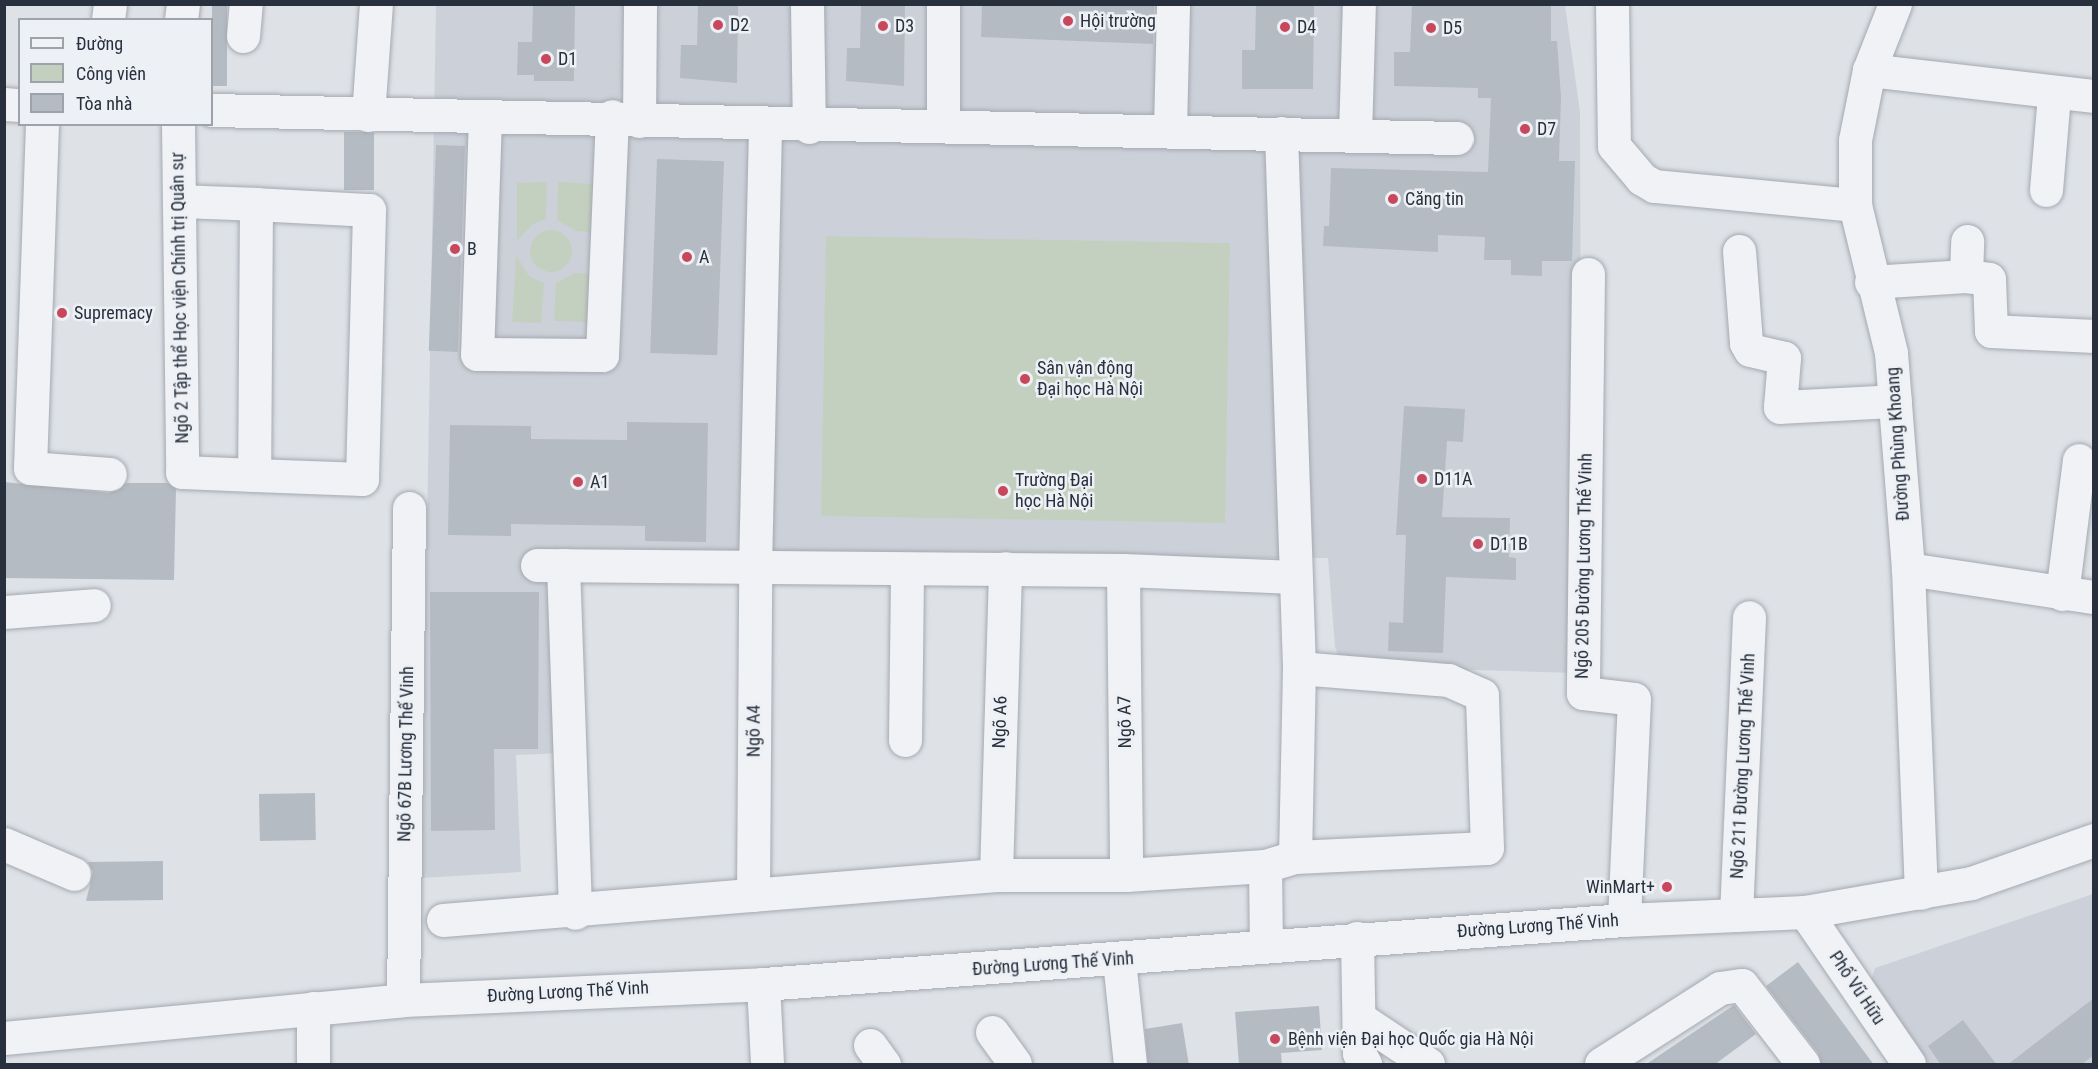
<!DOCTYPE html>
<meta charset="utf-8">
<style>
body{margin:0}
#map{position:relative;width:2098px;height:1069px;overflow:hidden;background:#dee2e7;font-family:"Roboto Condensed",sans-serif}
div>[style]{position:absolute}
.built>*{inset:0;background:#ccd1d9}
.green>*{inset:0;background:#c4d0bf;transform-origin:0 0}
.round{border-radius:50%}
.building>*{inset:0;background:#b5bbc3;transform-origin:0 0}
.roads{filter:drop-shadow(0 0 2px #a4a9b1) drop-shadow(0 0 2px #a4a9b1)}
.minor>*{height:33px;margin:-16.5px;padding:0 16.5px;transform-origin:16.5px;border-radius:16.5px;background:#f0f2f5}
.dots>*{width:16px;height:16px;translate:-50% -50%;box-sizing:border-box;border:3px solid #edf0f5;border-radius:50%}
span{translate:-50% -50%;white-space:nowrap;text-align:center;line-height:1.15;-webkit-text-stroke:5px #edf0f5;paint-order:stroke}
.poi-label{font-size:18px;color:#28303d}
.left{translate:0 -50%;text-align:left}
.right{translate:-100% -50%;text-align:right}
.street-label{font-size:18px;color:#28303d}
.frame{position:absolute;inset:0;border:6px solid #28303d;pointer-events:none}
.legend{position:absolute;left:18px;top:18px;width:195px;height:108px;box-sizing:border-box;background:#edf0f5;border:2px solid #9ea3ab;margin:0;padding:8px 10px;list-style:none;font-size:18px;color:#28303d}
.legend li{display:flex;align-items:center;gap:12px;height:30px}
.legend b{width:30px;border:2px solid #9ea3ab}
</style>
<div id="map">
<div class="built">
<i style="clip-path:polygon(436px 5px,1565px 5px,1580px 112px,1581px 423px,1576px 673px,1342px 666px,1335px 647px,1328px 558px,556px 559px,563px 753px,516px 755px,521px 872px,421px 878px)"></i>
<i style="clip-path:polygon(2093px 894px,2093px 1064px,1929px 1064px,1870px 984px,1875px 968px)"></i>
</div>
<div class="green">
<i style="clip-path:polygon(547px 182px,546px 219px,533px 224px,517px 241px,517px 183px)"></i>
<i style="clip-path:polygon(558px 182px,594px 184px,592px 232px,576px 231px,557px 220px)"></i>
<i class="round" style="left:530px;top:230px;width:42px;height:42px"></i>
<i style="left:826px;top:236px;width:404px;height:280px;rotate:1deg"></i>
<i style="clip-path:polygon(516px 255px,529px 276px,544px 283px,541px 323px,512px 322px)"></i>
<i style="clip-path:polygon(574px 273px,590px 274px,590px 322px,554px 321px,556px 283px)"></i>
</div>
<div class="building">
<i style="left:212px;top:4px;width:15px;height:82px"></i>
<i style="clip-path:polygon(533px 4px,575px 4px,574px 81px,534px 81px,534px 75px,517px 75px,518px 42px,532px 42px)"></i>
<i style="clip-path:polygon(698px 4px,738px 4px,737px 83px,680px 78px,681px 45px,697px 45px)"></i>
<i style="clip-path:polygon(861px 4px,905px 4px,904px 86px,846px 81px,847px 48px,860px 48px)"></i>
<i style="clip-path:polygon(982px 4px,1154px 4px,1153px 44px,981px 37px)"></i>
<i style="clip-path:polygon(1256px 4px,1314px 4px,1313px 89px,1242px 89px,1242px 50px,1255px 50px)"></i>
<i style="clip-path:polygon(1412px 4px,1551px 4px,1551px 41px,1557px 41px,1561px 97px,1559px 161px,1575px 161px,1572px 261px,1542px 261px,1542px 276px,1511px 275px,1511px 260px,1484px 260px,1485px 237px,1438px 235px,1438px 252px,1323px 246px,1324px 226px,1329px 226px,1331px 168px,1488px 172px,1491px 98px,1478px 98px,1478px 88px,1394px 86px,1394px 52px,1410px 52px)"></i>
<i style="left:344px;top:132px;width:30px;height:58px"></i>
<i style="left:436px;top:145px;width:29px;height:206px;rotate:2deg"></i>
<i style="left:657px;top:159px;width:67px;height:194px;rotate:2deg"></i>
<i style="clip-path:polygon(1404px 406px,1465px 409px,1463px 442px,1447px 441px,1442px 517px,1510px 518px,1509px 557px,1516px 558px,1516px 580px,1446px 577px,1443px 653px,1388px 651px,1389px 622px,1403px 623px,1406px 535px,1396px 535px)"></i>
<i style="clip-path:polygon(627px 422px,708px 423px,706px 542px,645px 541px,645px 526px,511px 524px,511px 536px,448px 535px,450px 425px,531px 426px,531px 439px,627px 440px)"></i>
<i style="clip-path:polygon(4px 482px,109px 493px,126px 483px,168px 483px,176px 489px,174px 580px,4px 578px)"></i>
<i style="clip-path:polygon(430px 592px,539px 592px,538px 749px,494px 749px,495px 830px,431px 831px)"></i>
<i style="left:315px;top:793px;width:47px;height:56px;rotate:89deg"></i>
<i style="clip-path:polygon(163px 861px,163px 900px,86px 901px,93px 872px,88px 862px)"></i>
<i style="clip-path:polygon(1798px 962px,1826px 1000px,1874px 1065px,1821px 1065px,1818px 1053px,1766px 986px)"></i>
<i style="clip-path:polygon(2094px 998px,2094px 1055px,2081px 1065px,2007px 1065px)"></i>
<i style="clip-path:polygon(1734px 1005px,1756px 1034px,1714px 1065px,1645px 1065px)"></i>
<i style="clip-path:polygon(1319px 1006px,1322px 1050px,1281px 1053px,1282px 1065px,1239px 1065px,1235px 1012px)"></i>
<i style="clip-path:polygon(1963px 1020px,1997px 1065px,1941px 1065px,1928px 1046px)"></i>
<i style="clip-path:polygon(1182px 1023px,1189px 1065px,1148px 1065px,1145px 1029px)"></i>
</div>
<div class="roads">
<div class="minor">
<i style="left:807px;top:4px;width:123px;rotate:89.1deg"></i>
<i style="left:1612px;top:4px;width:142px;rotate:89.2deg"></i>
<i style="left:1614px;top:146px;width:43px;rotate:49.7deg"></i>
<i style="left:1642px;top:179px;width:14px;rotate:30deg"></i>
<i style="left:1654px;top:186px;width:202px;rotate:5.4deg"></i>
<i style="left:1895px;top:4px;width:71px;rotate:111.5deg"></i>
<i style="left:1869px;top:70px;width:71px;rotate:101.3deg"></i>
<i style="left:1855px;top:140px;width:65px;rotate:90deg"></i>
<i style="left:1855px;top:205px;width:152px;rotate:76.3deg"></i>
<i style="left:1891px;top:353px;width:217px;rotate:85.5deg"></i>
<i style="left:1908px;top:569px;width:324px;rotate:87.7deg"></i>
<i style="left:108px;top:20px;width:16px;rotate:-83deg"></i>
<i style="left:181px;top:20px;width:16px;rotate:-83deg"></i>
<i style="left:243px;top:36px;width:32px;rotate:-85deg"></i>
<i style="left:1869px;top:70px;width:226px;rotate:6.6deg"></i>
<i style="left:4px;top:104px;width:16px;rotate:4deg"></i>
<i style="left:212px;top:110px;width:1245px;rotate:1.29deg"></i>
<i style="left:368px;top:115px;width:111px;rotate:-85.9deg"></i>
<i style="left:485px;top:116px;width:238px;rotate:91.9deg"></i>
<i style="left:477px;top:354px;width:125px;rotate:0.5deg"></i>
<i style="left:602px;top:355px;width:239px;rotate:-87.6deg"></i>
<i style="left:639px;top:121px;width:117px;rotate:-89.5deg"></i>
<i style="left:42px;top:124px;width:344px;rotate:92deg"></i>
<i style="left:30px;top:468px;width:80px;rotate:4.3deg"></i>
<i style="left:178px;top:124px;width:348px;rotate:89.3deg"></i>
<i style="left:182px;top:472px;width:72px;rotate:2.4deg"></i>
<i style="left:254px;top:475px;width:108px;rotate:2.1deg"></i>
<i style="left:362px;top:479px;width:269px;rotate:-88.5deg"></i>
<i style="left:369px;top:210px;width:113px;rotate:-177deg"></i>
<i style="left:256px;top:204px;width:271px;rotate:90.4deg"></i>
<i style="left:943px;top:126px;width:122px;rotate:-90deg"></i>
<i style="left:1170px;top:129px;width:125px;rotate:-88.6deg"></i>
<i style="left:1281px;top:133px;width:535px;rotate:88.07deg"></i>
<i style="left:1299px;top:668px;width:189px;rotate:91.2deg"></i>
<i style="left:1355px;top:135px;width:131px;rotate:-88.3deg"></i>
<i style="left:2046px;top:190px;width:95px;rotate:-85.2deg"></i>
<i style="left:179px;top:201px;width:77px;rotate:2.2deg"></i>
<i style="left:1739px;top:251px;width:92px;rotate:85.6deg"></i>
<i style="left:1746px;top:343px;width:8px;rotate:60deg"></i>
<i style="left:1750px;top:350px;width:35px;rotate:13deg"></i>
<i style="left:1784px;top:358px;width:49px;rotate:94.7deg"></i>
<i style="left:1780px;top:407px;width:115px;rotate:-3deg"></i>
<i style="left:1588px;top:274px;width:419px;rotate:90.7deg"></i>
<i style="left:1583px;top:693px;width:51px;rotate:6.7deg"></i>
<i style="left:1634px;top:699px;width:221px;rotate:92.6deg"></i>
<i style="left:1966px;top:276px;width:35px;rotate:-88deg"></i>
<i style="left:1871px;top:282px;width:95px;rotate:-3.6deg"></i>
<i style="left:1966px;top:276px;width:23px;rotate:7deg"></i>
<i style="left:1989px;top:279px;width:52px;rotate:87.8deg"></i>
<i style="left:1991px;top:331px;width:103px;rotate:2.8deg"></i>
<i style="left:537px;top:565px;width:586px;rotate:0.49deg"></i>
<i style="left:1123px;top:570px;width:172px;rotate:2.3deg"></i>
<i style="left:563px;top:565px;width:348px;rotate:88deg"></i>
<i style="left:1908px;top:569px;width:188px;rotate:8.6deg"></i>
<i style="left:1123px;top:570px;width:305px;rotate:89.4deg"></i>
<i style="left:2062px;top:594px;width:135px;rotate:-82.8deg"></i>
<i style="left:4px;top:612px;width:90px;rotate:-4.4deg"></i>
<i style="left:905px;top:740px;width:171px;rotate:-89.3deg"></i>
<i style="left:4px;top:844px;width:76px;rotate:23.2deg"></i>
<i style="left:1265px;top:866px;width:80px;rotate:89.3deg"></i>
<i style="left:996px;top:875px;width:307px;rotate:-88.3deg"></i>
<i style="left:753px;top:895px;width:327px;rotate:-89.6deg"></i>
<i style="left:755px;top:568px;width:442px;rotate:-88.7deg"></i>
<i style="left:1805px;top:912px;width:184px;rotate:55.6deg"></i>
<i style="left:1736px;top:915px;width:298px;rotate:-87.5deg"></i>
<i style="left:443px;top:920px;width:555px;rotate:-4.65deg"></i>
<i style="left:996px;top:875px;width:130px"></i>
<i style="left:1126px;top:875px;width:139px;rotate:-3.7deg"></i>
<i style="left:1265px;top:866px;width:31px;rotate:-17deg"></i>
<i style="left:1295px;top:857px;width:192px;rotate:-2.7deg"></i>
<i style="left:1487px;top:848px;width:153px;rotate:-91.9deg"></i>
<i style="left:1482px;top:695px;width:37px;rotate:-156deg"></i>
<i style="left:1448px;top:680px;width:149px;rotate:-175.4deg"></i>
<i style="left:1357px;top:938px;width:115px;rotate:89deg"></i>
<i style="left:1359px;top:1053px;width:13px;rotate:61deg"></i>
<i style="left:1119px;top:960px;width:105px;rotate:84deg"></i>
<i style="left:763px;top:984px;width:80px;rotate:87.1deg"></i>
<i style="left:403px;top:1000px;width:492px;rotate:-89.3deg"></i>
<i style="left:1359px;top:1018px;width:83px;rotate:33.7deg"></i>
<i style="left:992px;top:1032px;width:39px;rotate:54deg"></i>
<i style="left:4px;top:1038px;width:401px;rotate:-5.4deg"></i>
<i style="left:403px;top:1000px;width:360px;rotate:-2.5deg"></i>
<i style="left:763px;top:984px;width:863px;rotate:-4.25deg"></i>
<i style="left:1624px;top:920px;width:181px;rotate:-2.5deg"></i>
<i style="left:1805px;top:912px;width:169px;rotate:-9.9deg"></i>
<i style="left:1971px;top:883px;width:130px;rotate:-19.3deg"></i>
<i style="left:870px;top:1045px;width:24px;rotate:54deg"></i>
<i style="left:313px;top:1064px;width:56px;rotate:-90deg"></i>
<i style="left:1601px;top:1064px;width:141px;rotate:-32.6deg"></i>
<i style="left:1720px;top:988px;width:22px;rotate:-8deg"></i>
<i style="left:1742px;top:985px;width:100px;rotate:52.3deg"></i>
</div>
</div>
<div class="dots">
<i style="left:1068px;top:21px;background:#c7485d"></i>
<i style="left:718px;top:25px;background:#c7485d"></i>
<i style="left:883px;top:26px;background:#c7485d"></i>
<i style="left:1285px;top:27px;background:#c7485d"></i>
<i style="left:1431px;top:28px;background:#c7485d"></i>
<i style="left:546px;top:59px;background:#c7485d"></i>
<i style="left:1525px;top:129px;background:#c7485d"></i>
<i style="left:1393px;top:199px;background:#c7485d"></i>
<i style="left:455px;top:249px;background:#c7485d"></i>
<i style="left:687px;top:257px;background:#c7485d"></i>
<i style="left:62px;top:313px;background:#c7485d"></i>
<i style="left:1025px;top:379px;background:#c7485d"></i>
<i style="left:1422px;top:479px;background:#c7485d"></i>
<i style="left:578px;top:482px;background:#c7485d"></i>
<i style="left:1003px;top:491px;background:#c7485d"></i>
<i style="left:1478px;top:544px;background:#c7485d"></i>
<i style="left:1667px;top:887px;background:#c7485d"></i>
<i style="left:1275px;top:1039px;background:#c7485d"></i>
</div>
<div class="poi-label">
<span class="left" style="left:1080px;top:21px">Hội trường</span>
<span class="left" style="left:730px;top:25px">D2</span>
<span class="left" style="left:895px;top:26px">D3</span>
<span class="left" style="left:1297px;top:27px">D4</span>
<span class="left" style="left:1443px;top:28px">D5</span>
<span class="left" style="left:558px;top:59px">D1</span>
<span class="left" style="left:1537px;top:129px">D7</span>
<span class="left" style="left:1405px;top:199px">Căng tin</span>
<span class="left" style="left:467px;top:249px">B</span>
<span class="left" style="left:699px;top:257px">A</span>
<span class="left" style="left:74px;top:313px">Supremacy</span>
<span class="left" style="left:1037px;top:379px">Sân vận động<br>Đại học Hà Nội</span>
<span class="left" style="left:1434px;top:479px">D11A</span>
<span class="left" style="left:1015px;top:491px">Trường Đại<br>học Hà Nội</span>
<span class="left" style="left:590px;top:482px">A1</span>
<span class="left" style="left:1490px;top:544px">D11B</span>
<span class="right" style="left:1655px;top:887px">WinMart+</span>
<span class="left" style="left:1288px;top:1039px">Bệnh viện Đại học Quốc gia Hà Nội</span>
</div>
<div class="street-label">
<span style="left:180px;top:298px;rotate:-91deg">Ngõ 2 Tập thể Học viện Chính trị Quân sự</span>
<span style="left:1898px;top:444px;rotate:-94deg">Đường Phùng Khoang</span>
<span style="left:1584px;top:566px;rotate:-89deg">Ngõ 205 Đường Lương Thế Vinh</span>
<span style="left:1000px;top:722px;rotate:-88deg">Ngõ A6</span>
<span style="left:1125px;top:722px;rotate:-91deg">Ngõ A7</span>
<span style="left:754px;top:731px;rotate:-90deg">Ngõ A4</span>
<span style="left:406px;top:754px;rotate:-89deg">Ngõ 67B Lương Thế Vinh</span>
<span style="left:1743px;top:766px;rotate:-87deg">Ngõ 211 Đường Lương Thế Vinh</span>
<span style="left:1538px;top:926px;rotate:-4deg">Đường Lương Thế Vinh</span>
<span style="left:1053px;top:964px;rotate:-4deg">Đường Lương Thế Vinh</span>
<span style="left:1857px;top:988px;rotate:56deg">Phố Vũ Hữu</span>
<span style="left:568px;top:992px;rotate:-3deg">Đường Lương Thế Vinh</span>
</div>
<div class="frame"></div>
<ul class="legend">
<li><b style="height:8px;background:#f0f2f5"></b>Đường</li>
<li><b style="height:16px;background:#c4d0bf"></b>Công viên</li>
<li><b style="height:16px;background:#b5bbc3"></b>Tòa nhà</li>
</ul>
</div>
